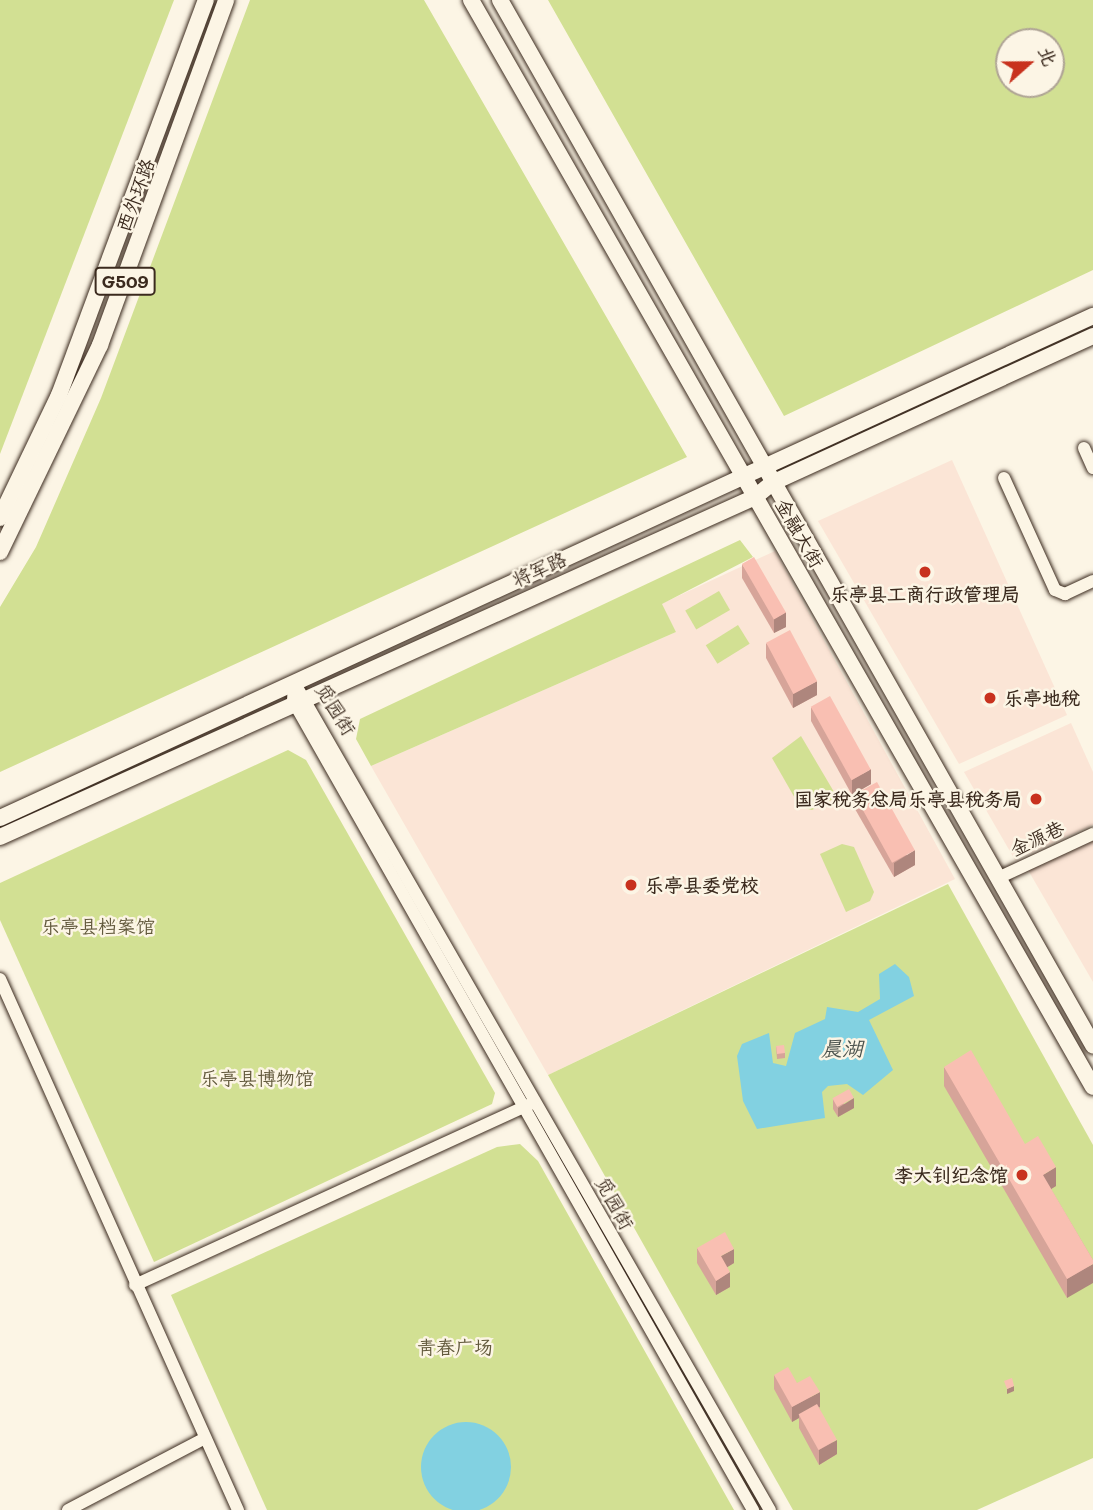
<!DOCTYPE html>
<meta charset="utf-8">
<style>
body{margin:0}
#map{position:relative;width:1093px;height:1510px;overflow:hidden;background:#fcf5e5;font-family:Mali,"LXGW WenKai TC",sans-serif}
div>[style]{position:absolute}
.built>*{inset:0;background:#fbe5d6}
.green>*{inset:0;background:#d2e093;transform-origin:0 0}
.water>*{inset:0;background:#82d1e1}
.round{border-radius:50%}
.roads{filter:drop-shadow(0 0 2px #3b2a1e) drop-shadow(0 0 2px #3b2a1e)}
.minor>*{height:12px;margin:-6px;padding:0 6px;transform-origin:6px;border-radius:6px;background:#fcf5e5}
.major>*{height:16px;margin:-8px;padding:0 8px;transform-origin:8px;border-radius:8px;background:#fcf5e5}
.wall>*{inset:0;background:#d6a499}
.shaded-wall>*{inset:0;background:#ae867d}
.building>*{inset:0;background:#f9bfb2;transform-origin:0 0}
.dots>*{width:19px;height:19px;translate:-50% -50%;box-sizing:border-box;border:4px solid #fcf5e5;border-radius:50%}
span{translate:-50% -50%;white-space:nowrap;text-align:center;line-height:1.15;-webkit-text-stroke:5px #fcf5e5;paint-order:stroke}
.shield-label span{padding:2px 5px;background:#fcf5e5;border:2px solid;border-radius:5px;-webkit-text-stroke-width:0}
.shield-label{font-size:18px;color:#3b2a1e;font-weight:700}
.street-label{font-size:19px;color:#3b2a1e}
.poi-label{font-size:19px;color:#3b2a1e;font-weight:700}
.left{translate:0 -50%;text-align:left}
.right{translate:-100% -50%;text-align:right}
.park-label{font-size:19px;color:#61583b}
.water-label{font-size:21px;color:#4d544f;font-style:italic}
.north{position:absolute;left:995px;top:28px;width:70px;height:70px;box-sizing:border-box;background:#fcf5e5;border:2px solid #afa495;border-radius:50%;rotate:69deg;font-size:19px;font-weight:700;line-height:28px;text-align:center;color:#3b2a1e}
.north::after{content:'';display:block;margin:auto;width:24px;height:32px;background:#c8321e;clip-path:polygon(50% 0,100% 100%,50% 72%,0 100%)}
</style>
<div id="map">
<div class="built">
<i style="clip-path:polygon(952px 460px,1067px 715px,959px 764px,818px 521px)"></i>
<i style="clip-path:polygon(775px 551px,955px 879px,548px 1075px,371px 766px,676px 632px,661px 604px)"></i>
<i style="clip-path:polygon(1071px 723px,1093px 772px,1093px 825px,1015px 860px,964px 772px)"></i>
<i style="clip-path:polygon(1093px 840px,1093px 982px,1028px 870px)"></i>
</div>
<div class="green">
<i style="clip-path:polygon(0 0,174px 0,0 454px)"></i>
<i style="clip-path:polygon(250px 0,424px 0,687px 457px,0 772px,0 607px,36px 547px,101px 398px)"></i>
<i style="clip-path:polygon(evenodd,548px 0,1093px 0,1093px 270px,784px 416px,548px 0,1009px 42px,1051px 42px,1051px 84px,1009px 84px,1009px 42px)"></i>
<i style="clip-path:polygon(740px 540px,753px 557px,662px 604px,676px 632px,371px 766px,356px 739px,360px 719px)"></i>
<i style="left:719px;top:591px;width:22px;height:39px;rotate:60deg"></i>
<i style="left:738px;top:625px;width:22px;height:38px;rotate:58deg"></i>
<i style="clip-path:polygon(801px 736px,837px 797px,812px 810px,800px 807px,772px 758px)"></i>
<i style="clip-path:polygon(288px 750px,306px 760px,495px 1093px,492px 1104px,154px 1262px,0 920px,0 883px)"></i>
<i style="clip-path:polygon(842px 844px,854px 847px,874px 892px,870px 901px,846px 912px,820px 854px)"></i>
<i style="clip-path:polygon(948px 884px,1093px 1145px,1093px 1458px,977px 1510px,793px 1510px,548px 1075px)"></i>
<i style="clip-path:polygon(520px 1144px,538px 1161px,734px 1510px,267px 1510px,171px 1295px,497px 1147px)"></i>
</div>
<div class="water">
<i style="clip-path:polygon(895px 964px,909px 977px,914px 996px,869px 1020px,893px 1070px,863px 1095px,847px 1084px,828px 1086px,822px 1092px,825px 1118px,757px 1129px,743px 1101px,737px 1056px,742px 1044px,769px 1033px,773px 1063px,786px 1066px,795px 1033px,825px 1019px,827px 1007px,858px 1012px,880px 999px,879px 974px)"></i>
<i class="round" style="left:421px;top:1422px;width:90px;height:90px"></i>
</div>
<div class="roads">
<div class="minor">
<i style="left:1084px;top:448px;width:22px;rotate:66deg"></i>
<i style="left:1004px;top:478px;width:123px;rotate:65.5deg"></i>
<i style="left:1055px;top:590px;width:11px;rotate:22deg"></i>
<i style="left:1065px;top:594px;width:31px;rotate:-25deg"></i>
<i style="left:294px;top:682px;width:955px;rotate:60.11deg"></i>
<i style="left:294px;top:682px;width:19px;rotate:93deg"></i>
<i style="left:293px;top:701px;width:931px;rotate:60.38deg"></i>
<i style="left:998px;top:878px;width:105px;rotate:-24.9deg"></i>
<i style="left:0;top:979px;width:582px;rotate:65.86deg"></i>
<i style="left:135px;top:1285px;width:437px;rotate:-24.6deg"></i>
<i style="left:68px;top:1510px;width:155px;rotate:-27.7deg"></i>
</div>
<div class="major">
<i style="left:471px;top:0;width:1252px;rotate:60.22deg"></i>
<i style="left:500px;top:0;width:1202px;rotate:60.43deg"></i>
<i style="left:0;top:518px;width:136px;rotate:-64.4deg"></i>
<i style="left:59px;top:395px;width:421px;rotate:-69.6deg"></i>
<i style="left:0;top:552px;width:230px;rotate:-64.2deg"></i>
<i style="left:100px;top:345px;width:367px;rotate:-69.9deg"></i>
<i style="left:0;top:818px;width:1203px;rotate:-24.67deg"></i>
<i style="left:0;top:837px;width:828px;rotate:-24.24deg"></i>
<i style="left:755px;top:497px;width:22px;rotate:-39deg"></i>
<i style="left:772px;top:483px;width:353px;rotate:-24.6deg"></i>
</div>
</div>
<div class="wall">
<i style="clip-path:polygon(742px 564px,786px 627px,774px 633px,742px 578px)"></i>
<i style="clip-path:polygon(766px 643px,817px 695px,793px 708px,766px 658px)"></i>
<i style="clip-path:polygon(811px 707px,871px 784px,852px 795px,811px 721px)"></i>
<i style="clip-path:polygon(855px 795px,915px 865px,894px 877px,855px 809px)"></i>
<i style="clip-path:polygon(776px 1046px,785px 1053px,785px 1058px,777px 1059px)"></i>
<i style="clip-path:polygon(944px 1067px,1056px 1186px,1051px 1189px,1093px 1260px,1067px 1298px,944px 1086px)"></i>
<i style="clip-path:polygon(833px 1099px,854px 1108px,838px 1117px,833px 1109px)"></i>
<i style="clip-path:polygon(697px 1248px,734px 1263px,727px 1267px,730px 1287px,716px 1295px,697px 1263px)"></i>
<i style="clip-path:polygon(774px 1375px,797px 1383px,820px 1407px,819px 1407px,837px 1454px,819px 1465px,799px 1428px,799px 1418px,792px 1422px,774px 1389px)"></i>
</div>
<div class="shaded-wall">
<i style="clip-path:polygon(786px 612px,786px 627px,774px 633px,774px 619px)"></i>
<i style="clip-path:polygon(817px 681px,817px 695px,793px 708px,793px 694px)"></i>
<i style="clip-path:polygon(871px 769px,871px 784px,852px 795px,852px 780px)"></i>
<i style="clip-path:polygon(915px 850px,915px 865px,894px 877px,894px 863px)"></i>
<i style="clip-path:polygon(854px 1098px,854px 1108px,838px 1117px,838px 1108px)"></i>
<i style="clip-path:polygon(1056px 1167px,1056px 1186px,1043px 1194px,1043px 1175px)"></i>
<i style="clip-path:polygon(734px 1249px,734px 1263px,721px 1271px,721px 1256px)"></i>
<i style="clip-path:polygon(1093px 1264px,1093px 1283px,1067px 1298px,1067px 1279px)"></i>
<i style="clip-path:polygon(730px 1272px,730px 1287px,716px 1295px,716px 1281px)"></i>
<i style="clip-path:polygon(1014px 1386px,1014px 1391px,1007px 1394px,1007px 1389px)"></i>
<i style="clip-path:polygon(820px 1392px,820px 1407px,801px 1417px,799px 1414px,799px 1418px,792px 1422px,792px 1407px)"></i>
<i style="clip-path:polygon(837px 1440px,837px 1454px,819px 1465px,819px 1450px)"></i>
</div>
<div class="building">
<i style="left:754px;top:557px;width:64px;height:14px;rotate:60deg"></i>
<i style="left:790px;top:630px;width:58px;height:27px;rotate:62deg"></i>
<i style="left:830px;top:696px;width:84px;height:22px;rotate:61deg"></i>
<i style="left:877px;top:782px;width:78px;height:26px;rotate:61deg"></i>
<i style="left:784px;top:1045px;width:8px;height:8px;rotate:83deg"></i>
<i style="clip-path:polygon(971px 1050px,1025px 1144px,1038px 1136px,1056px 1167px,1043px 1175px,1093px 1260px,1093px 1264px,1067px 1279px,944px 1067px)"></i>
<i style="left:849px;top:1089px;width:10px;height:19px;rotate:61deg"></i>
<i style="clip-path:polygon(725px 1232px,734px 1249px,721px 1256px,730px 1272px,716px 1281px,697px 1248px)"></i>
<i style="clip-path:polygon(788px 1367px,797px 1383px,810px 1376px,820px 1392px,792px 1407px,774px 1375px)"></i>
<i style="clip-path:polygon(1012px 1378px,1014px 1386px,1007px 1389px,1004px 1381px)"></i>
<i style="left:817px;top:1404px;width:41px;height:21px;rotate:61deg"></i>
</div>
<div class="dots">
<i style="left:925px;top:572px;background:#c8321e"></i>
<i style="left:990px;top:698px;background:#c8321e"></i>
<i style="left:1036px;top:799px;background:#c8321e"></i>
<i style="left:631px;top:885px;background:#c8321e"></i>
<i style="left:1022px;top:1175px;background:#c8321e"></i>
</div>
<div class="shield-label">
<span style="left:125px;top:281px">G509</span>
</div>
<div class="street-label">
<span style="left:135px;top:195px;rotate:-70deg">西外环路</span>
<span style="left:800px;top:533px;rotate:60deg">金融大街</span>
<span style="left:539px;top:569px;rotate:-24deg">将军路</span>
<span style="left:336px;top:709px;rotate:58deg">觅园街</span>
<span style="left:1037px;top:838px;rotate:-25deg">金源巷</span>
<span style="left:615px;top:1203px;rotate:61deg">觅园街</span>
</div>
<div class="poi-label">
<span style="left:925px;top:594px">乐亭县工商行政管理局</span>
<span class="left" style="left:1004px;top:698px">乐亭地税</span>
<span class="right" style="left:1022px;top:799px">国家税务总局乐亭县税务局</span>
<span class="left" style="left:645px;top:885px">乐亭县委党校</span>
<span class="right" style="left:1008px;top:1175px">李大钊纪念馆</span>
</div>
<div class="park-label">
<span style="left:98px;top:926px">乐亭县档案馆</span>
<span style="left:257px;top:1078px">乐亭县博物馆</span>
<span style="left:455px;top:1347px">青春广场</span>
</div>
<div class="water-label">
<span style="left:842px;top:1048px">晨湖</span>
</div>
<div class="north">北</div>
</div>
